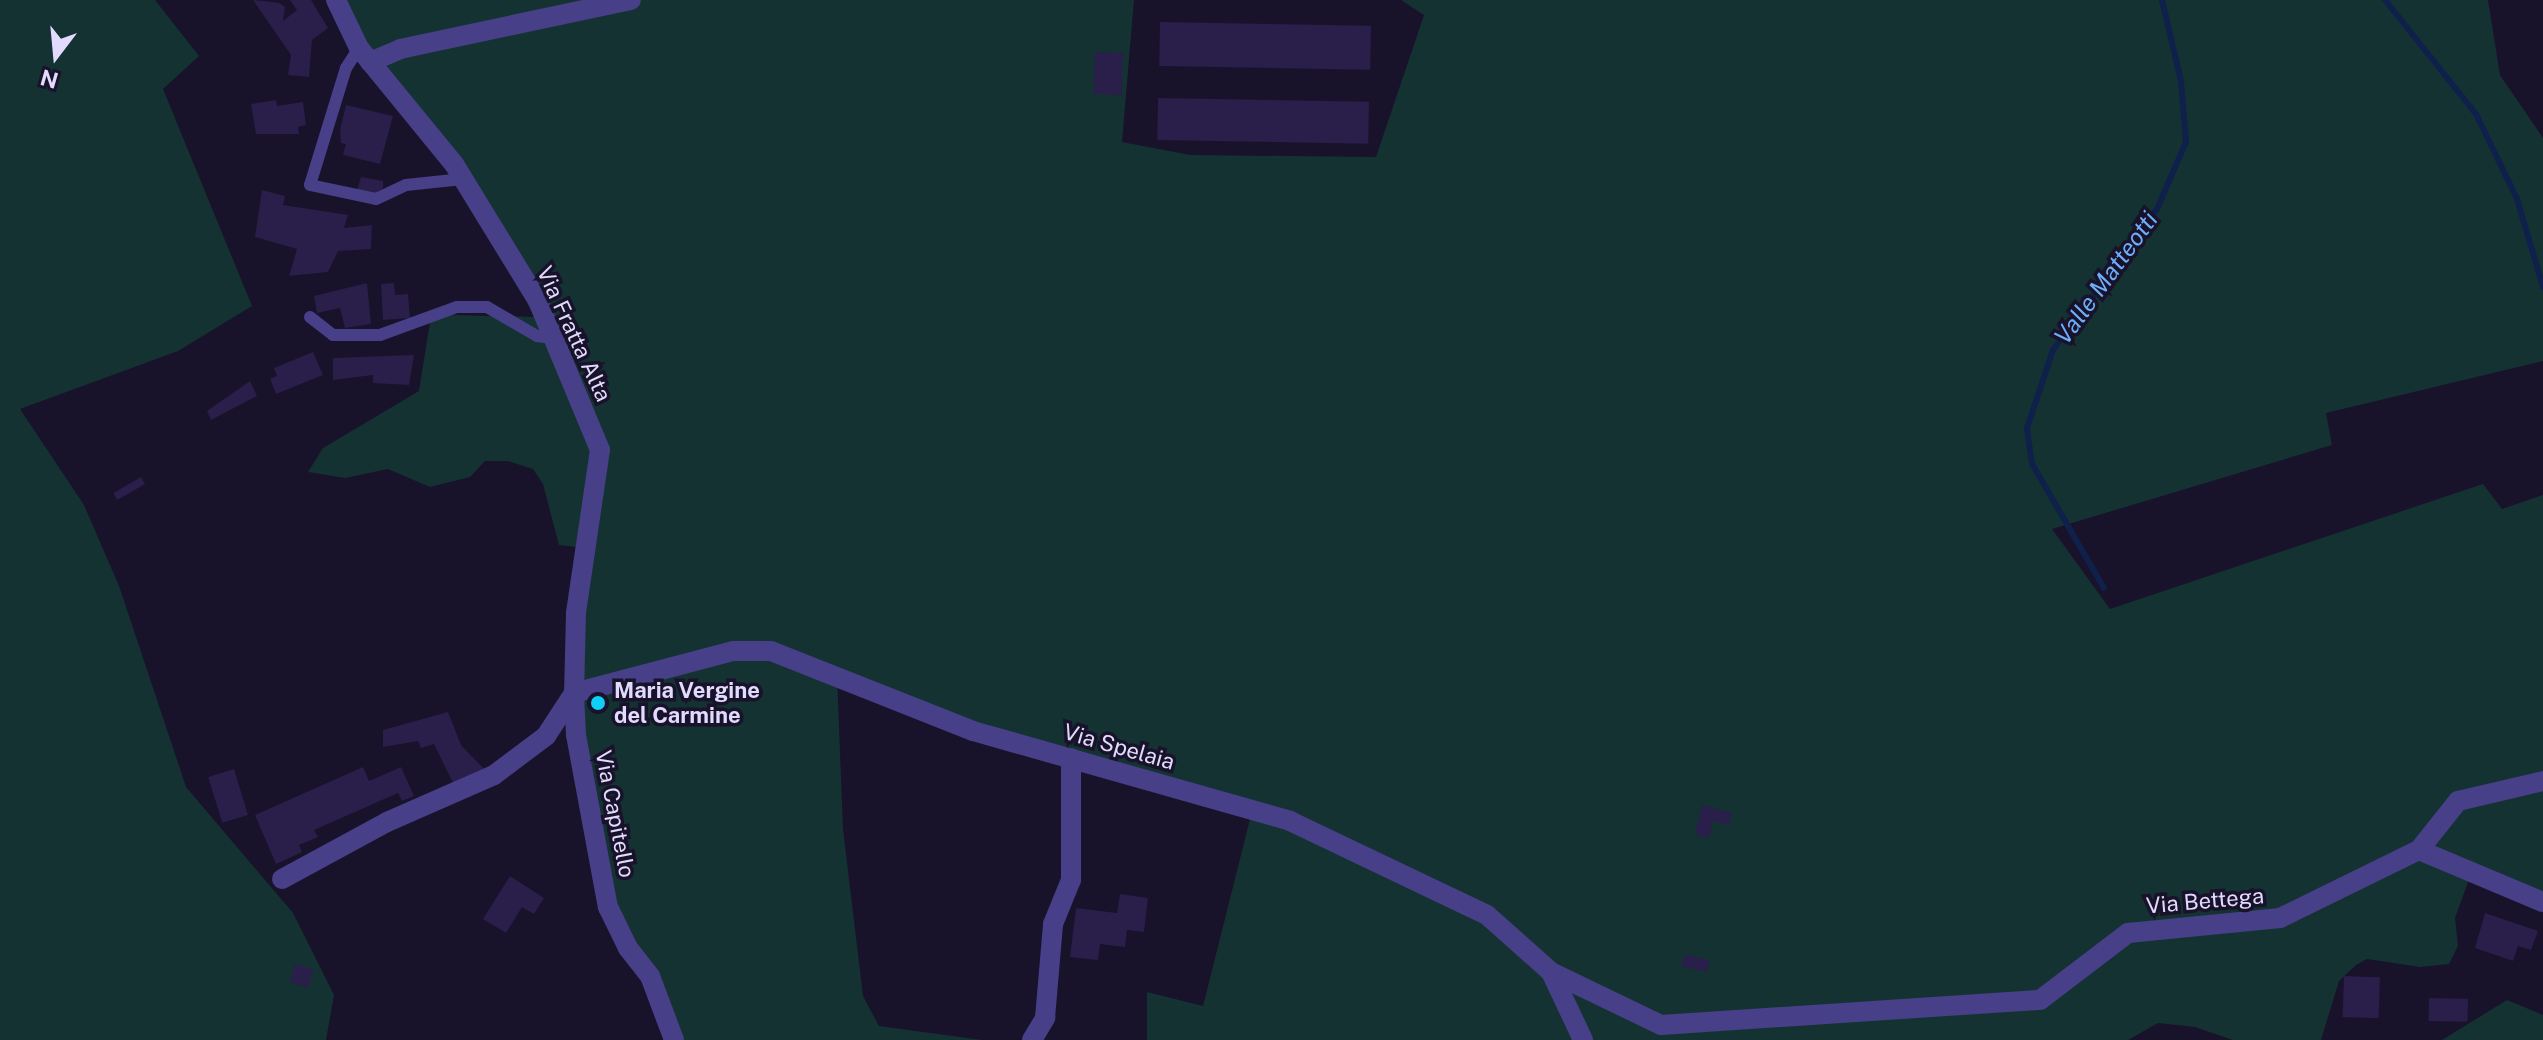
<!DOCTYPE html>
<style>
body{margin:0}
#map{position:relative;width:2543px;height:1040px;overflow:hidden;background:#18122a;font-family:"Public Sans",sans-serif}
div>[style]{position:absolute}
.green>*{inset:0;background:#153233}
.stream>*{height:6px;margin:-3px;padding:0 3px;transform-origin:3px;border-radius:3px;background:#0f214b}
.building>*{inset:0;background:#2a1e4a;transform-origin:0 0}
.service>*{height:12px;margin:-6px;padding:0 6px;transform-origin:6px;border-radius:6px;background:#473f87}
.minor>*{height:20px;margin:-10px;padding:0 10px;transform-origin:10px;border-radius:10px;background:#473f87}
.tertiary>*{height:20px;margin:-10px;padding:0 10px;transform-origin:10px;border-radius:10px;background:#473f87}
.dots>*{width:22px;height:22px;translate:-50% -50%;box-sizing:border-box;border:4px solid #18122a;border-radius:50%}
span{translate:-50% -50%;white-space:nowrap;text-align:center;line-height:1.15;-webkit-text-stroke:7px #18122a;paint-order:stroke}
.street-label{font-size:22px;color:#e2dbfe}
.poi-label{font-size:22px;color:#e2dbfe;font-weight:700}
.left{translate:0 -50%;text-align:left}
.water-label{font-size:24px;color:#6daefa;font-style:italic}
.north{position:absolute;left:16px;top:16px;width:80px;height:80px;-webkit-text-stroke:6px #18122a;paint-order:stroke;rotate:196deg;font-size:22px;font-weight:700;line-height:32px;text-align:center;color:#e2dbfe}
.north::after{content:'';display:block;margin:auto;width:28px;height:36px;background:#e2dbfe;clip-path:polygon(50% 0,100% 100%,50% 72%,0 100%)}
</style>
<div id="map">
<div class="green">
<i style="clip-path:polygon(0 0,155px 0,199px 56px,163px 89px,252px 306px,178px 351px,20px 409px,84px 505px,119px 586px,186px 787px,293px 913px,334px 995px,326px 1040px,0 1040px)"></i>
<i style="clip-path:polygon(337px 0,1134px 0,1122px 142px,1190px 155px,1376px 157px,1424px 15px,1401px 0,2488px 0,2500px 75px,2543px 138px,2543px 361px,2326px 413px,2332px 445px,2052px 529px,2110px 609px,2483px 484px,2502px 509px,2543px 495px,2543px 892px,2469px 879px,2455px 918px,2458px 946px,2449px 964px,2420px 967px,2367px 959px,2356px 965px,2339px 981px,2321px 1040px,2233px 1040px,2195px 1027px,2158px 1023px,2128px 1040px,1147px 1040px,1147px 992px,1203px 1006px,1251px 815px,837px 676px,843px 829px,863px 996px,879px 1026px,982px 1040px,669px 1040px,611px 910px,574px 689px,586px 548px,559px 545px,543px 484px,533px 469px,508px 461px,485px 461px,470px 477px,430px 487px,388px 469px,345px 478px,308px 472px,323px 448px,419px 391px,430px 322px,451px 315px,534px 317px,485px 213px)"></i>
<i style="clip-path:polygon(2507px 1000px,2543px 1015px,2543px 1040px,2442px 1040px)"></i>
</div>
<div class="stream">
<i style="left:2385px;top:0;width:146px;rotate:51.4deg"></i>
<i style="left:2476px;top:114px;width:94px;rotate:64.2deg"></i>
<i style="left:2517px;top:199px;width:92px;rotate:73.5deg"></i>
<i style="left:2104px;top:588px;width:143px;rotate:-120.1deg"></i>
<i style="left:2032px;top:464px;width:36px;rotate:-98deg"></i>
<i style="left:2027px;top:428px;width:82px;rotate:-71.6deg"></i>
<i style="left:2053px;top:350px;width:175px;rotate:-53.6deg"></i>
<i style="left:2157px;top:209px;width:73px;rotate:-66.6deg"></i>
<i style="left:2186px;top:142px;width:61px;rotate:-94.7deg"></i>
<i style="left:2181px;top:81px;width:83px;rotate:-103.2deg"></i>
</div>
<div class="building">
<i style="clip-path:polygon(253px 0,279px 3px,285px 7px,283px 21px,297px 10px,290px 0,311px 0,328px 28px,312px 40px,309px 77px,288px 75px,291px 55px)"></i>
<i style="left:1160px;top:22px;width:211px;height:44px;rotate:1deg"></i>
<i style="left:1095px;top:52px;width:28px;height:42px;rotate:2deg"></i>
<i style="left:1158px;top:98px;width:211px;height:42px;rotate:1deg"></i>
<i style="clip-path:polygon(276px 100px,277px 106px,303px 102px,306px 125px,298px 127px,299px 134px,256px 134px,251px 104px)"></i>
<i style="clip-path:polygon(346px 105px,393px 116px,380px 164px,343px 155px,346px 144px,341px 143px,340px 130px)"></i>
<i style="clip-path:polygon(361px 177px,383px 181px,383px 188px,374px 194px,357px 190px)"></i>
<i style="clip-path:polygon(262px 190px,285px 196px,283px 205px,348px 215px,344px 228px,372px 225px,371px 249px,338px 251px,328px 272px,289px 276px,297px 249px,255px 237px)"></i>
<i style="clip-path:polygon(367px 283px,371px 324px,345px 328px,340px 308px,317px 313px,314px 296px)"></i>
<i style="clip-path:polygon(394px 283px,395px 295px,408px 294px,410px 318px,383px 320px,381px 284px)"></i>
<i style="clip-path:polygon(313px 352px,323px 375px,276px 394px,270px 379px,277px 376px,274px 368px)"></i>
<i style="clip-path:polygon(414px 355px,409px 385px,373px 383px,373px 375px,333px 380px,333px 358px)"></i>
<i style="clip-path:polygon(250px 381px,257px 396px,211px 420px,207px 411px)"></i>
<i style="left:141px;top:477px;width:8px;height:32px;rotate:60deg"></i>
<i style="clip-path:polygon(448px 712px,461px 745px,484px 769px,453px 783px,434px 744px,421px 748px,418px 741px,383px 747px,383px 730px)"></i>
<i style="clip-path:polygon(363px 767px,369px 781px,401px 767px,414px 796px,402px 801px,398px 793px,314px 830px,318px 837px,299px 845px,302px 852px,276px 864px,255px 815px)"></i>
<i style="left:234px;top:769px;width:48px;height:27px;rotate:73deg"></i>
<i style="clip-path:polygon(1702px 805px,1732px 813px,1729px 825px,1713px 821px,1709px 838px,1695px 834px)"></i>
<i style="clip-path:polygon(510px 876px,544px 898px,534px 914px,522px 907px,506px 933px,483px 919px)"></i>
<i style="clip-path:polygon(1120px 894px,1148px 898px,1144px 932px,1127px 930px,1125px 947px,1100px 944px,1098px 960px,1070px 957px,1076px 908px,1117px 913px)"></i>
<i style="clip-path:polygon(2485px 913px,2538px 931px,2531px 950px,2518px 946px,2513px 961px,2475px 948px)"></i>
<i style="left:1684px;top:955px;width:26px;height:12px;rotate:11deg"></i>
<i style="left:295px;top:964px;width:19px;height:19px;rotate:16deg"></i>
<i style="left:2344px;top:976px;width:36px;height:41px;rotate:2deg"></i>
<i style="left:2429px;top:998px;width:39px;height:23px;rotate:1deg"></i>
</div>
<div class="service">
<i style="left:359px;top:48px;width:24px;rotate:123deg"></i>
<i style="left:346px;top:68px;width:122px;rotate:107.1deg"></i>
<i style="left:310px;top:185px;width:67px;rotate:12deg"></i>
<i style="left:376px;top:199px;width:33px;rotate:-25deg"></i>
<i style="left:406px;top:185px;width:57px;rotate:-6deg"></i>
<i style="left:310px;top:317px;width:29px;rotate:38deg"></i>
<i style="left:333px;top:335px;width:47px"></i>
<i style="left:380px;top:335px;width:82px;rotate:-20deg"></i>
<i style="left:457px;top:307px;width:30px"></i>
<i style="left:487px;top:307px;width:58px;rotate:30.1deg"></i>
<i style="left:537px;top:336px;width:16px;rotate:7deg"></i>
</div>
<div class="minor">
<i style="left:370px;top:62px;width:33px;rotate:-23deg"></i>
<i style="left:400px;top:49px;width:236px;rotate:-12deg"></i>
<i style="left:574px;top:693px;width:42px;rotate:87.3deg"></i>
<i style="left:576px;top:735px;width:175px;rotate:79.5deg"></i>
<i style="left:608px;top:907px;width:46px;rotate:64deg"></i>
<i style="left:628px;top:948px;width:36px;rotate:52deg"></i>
<i style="left:650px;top:976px;width:68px;rotate:69.4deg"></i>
<i style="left:2419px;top:850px;width:134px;rotate:22.8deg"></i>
<i style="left:282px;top:879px;width:119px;rotate:-28.5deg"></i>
<i style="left:387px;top:822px;width:117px;rotate:-23.7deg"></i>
<i style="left:494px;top:775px;width:65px;rotate:-36.9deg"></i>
<i style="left:546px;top:736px;width:51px;rotate:-56.9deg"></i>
<i style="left:1551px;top:972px;width:122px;rotate:25.7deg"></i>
<i style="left:1661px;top:1025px;width:380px;rotate:-3.8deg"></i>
<i style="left:2040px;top:1000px;width:111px;rotate:-37.3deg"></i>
<i style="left:2128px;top:933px;width:153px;rotate:-5.6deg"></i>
<i style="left:2280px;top:918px;width:155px;rotate:-26.1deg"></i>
<i style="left:2419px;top:850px;width:63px;rotate:-51.5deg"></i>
<i style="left:2458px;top:801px;width:87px;rotate:-13.2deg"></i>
<i style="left:1032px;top:1040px;width:26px;rotate:-59deg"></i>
<i style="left:1045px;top:1018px;width:94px;rotate:-85.1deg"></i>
<i style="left:1053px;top:924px;width:48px;rotate:-67.8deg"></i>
<i style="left:1071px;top:880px;width:122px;rotate:-90deg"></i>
</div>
<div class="tertiary">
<i style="left:336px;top:0;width:53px;rotate:64.4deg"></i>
<i style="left:359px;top:48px;width:150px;rotate:50.7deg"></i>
<i style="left:454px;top:164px;width:161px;rotate:58.5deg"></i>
<i style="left:538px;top:301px;width:161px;rotate:67.4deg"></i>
<i style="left:600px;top:450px;width:165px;rotate:98.4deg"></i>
<i style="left:576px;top:613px;width:80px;rotate:91.4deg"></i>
<i style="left:574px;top:693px;width:164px;rotate:-14.8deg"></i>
<i style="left:733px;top:651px;width:38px"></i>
<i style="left:771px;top:651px;width:217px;rotate:21.6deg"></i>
<i style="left:973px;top:731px;width:330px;rotate:15.8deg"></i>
<i style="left:1290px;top:821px;width:218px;rotate:25.5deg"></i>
<i style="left:1487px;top:915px;width:86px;rotate:41.7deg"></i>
<i style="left:1551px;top:972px;width:75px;rotate:64.8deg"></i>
</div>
<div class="dots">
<i style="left:598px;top:703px;background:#0fcef7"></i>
</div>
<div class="street-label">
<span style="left:574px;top:334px;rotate:65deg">Via Fratta Alta</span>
<span style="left:1119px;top:747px;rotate:16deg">Via Spelaia</span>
<span style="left:615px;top:814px;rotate:79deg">Via Capitello</span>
<span style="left:2205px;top:901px;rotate:-5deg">Via Bettega</span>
</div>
<div class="poi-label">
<span class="left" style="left:614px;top:703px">Maria Vergine<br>del Carmine</span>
</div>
<div class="water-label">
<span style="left:2106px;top:278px;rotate:-54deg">Valle Matteotti</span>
</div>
<div class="north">N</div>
</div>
